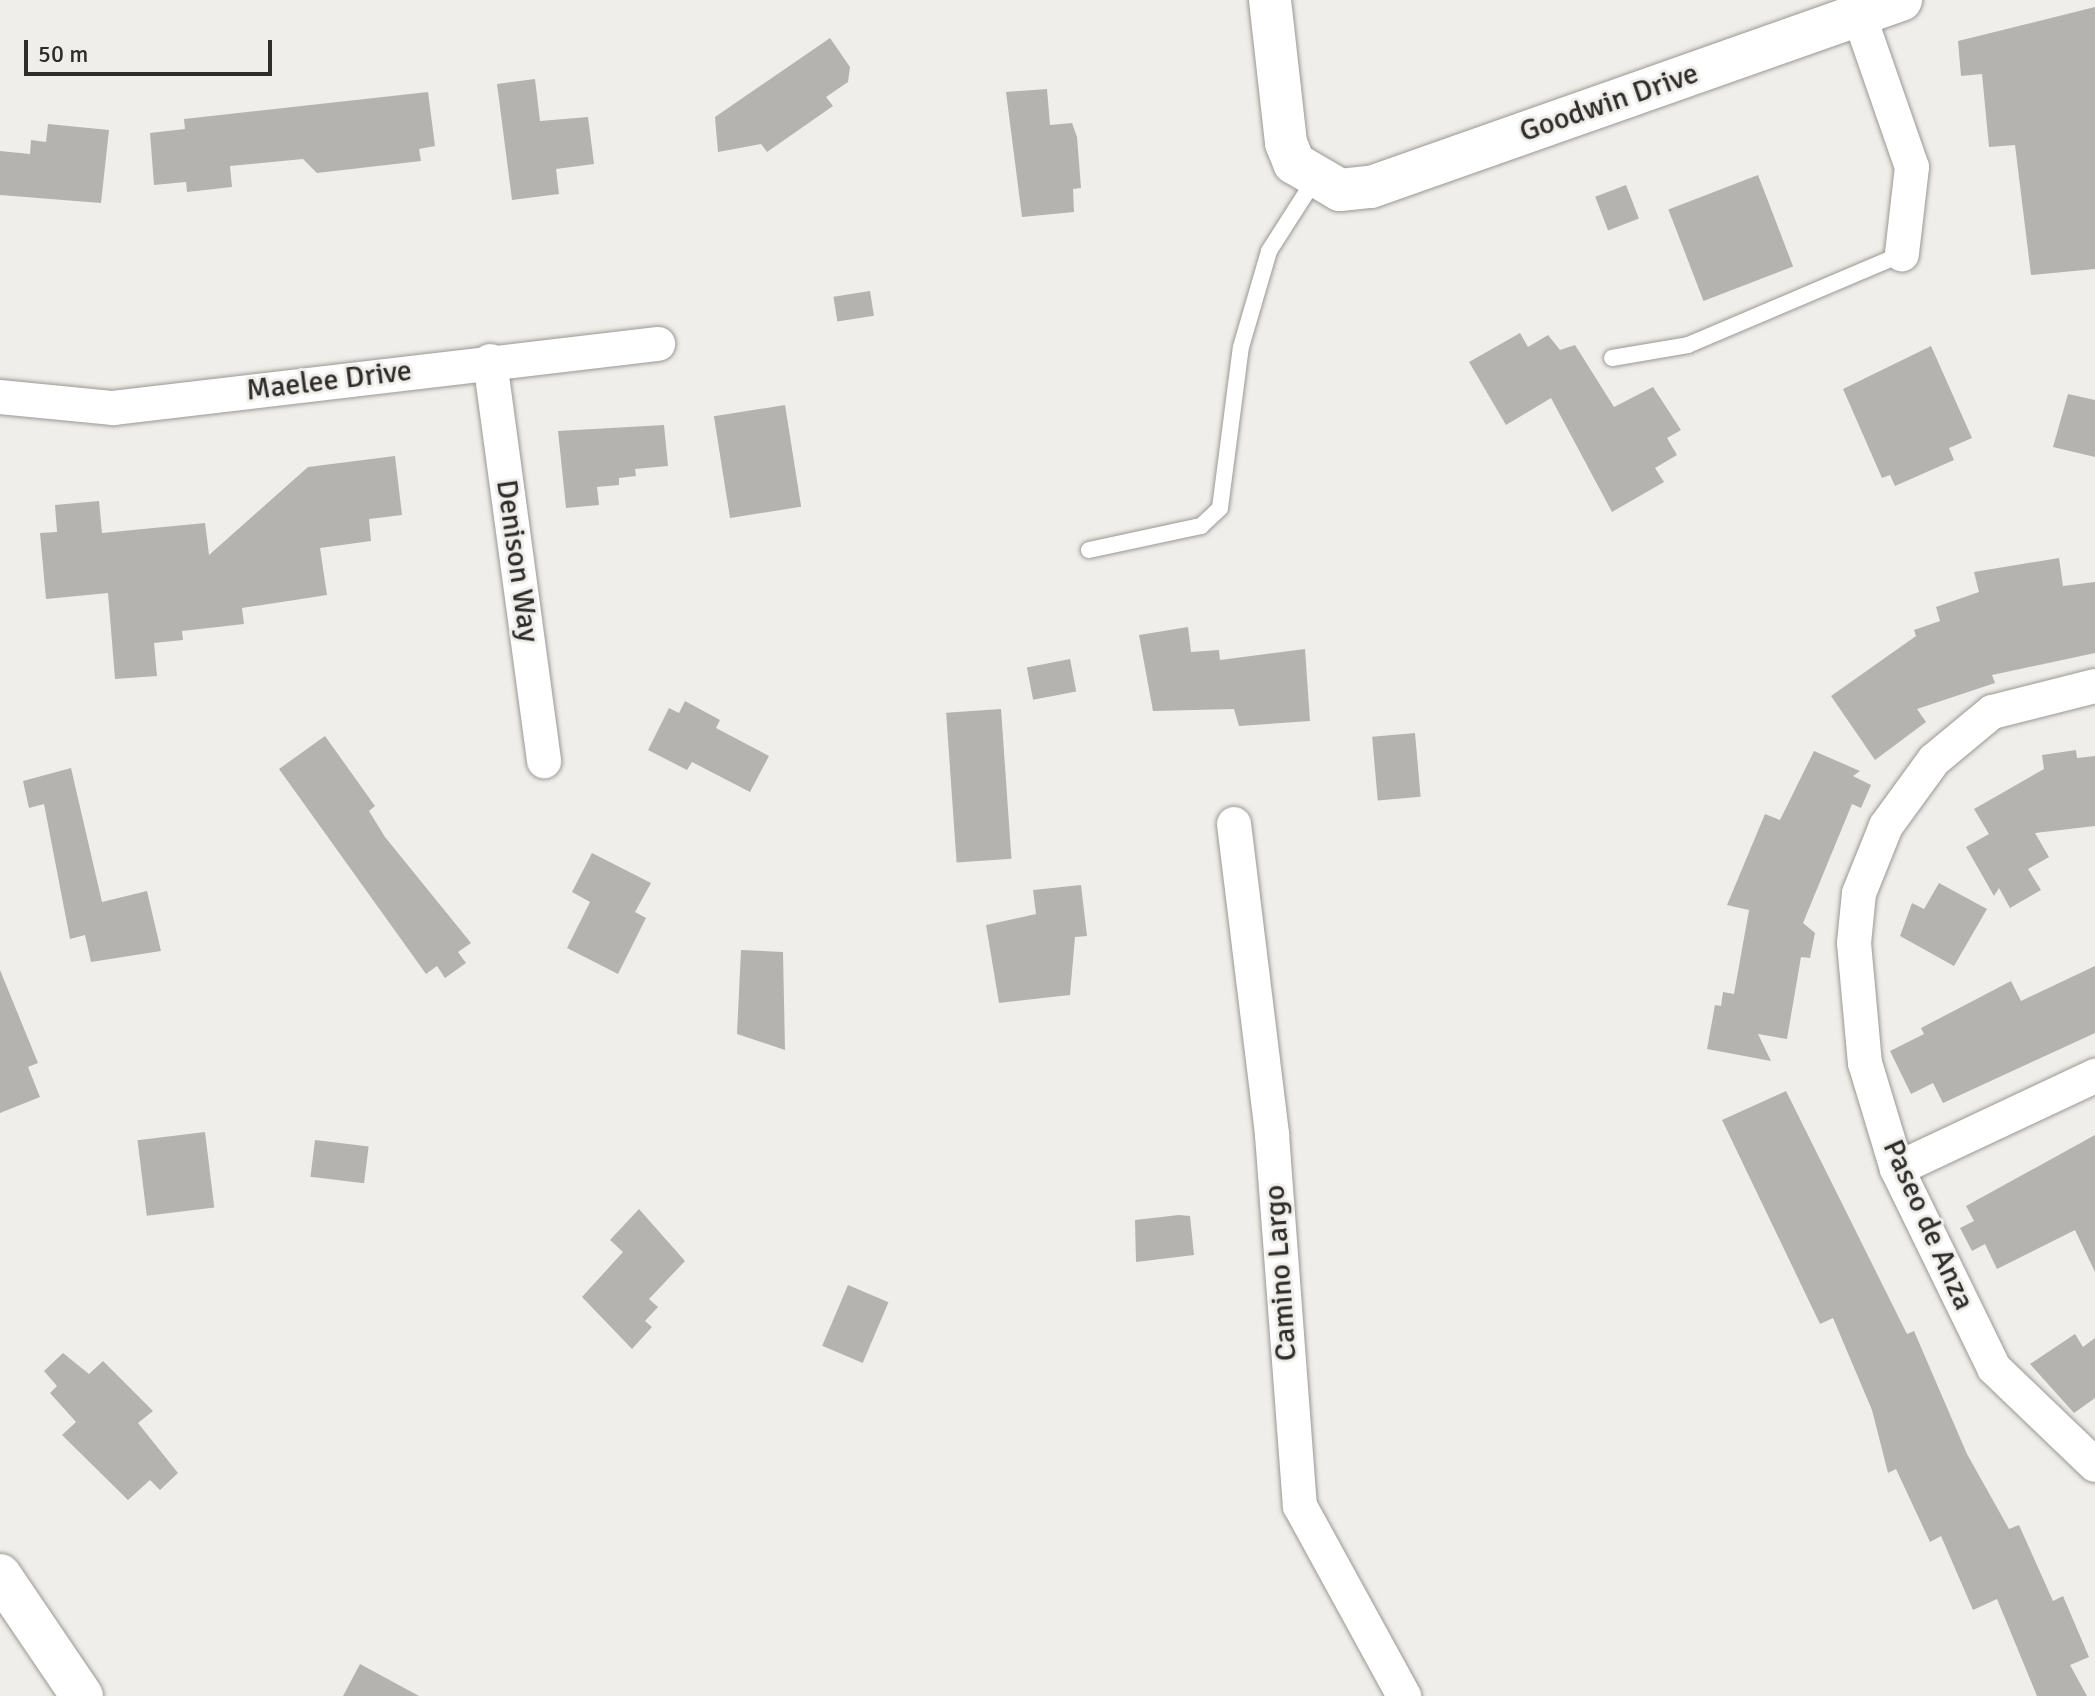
<!DOCTYPE html>
<style>
body{margin:0}
#map{position:relative;width:2095px;height:1696px;overflow:hidden;background:#f0eeea;font-family:Signika,sans-serif}
div>[style]{position:absolute}
.building>*{inset:0;background:#b5b3af;transform-origin:0 0}
.roads{filter:drop-shadow(0 0 2px #9a9894) drop-shadow(0 0 2px #9a9894)}
.service>*{height:16px;margin:-8px;padding:0 8px;transform-origin:8px;border-radius:8px;background:#fff}
.minor>*{height:34px;margin:-17px;padding:0 17px;transform-origin:17px;border-radius:17px;background:#fff}
.tertiary>*{height:42px;margin:-21px;padding:0 21px;transform-origin:21px;border-radius:21px;background:#fff}
span{translate:-50% -50%;white-space:nowrap;text-align:center;line-height:1.15;-webkit-text-stroke:6px #f0eeea;paint-order:stroke}
.street-label{font-size:30px;color:#2d2d2b}
.scale{position:absolute;left:24px;top:40px;width:248px;height:36px;box-sizing:border-box;border:4px solid #2d2d2b;border-top:0;padding-left:10px;font-size:24px;line-height:28px;white-space:nowrap;color:#2d2d2b;-webkit-text-stroke:6px #f0eeea;paint-order:stroke}
</style>
<div id="map">
<div class="building">
<i style="clip-path:polygon(2095px 7px,2095px 269px,2031px 275px,2015px 145px,1989px 147px,1982px 74px,1961px 76px,1958px 41px)"></i>
<i style="clip-path:polygon(830px 38px,850px 67px,848px 82px,826px 97px,833px 106px,767px 152px,761px 144px,718px 152px,715px 117px)"></i>
<i style="clip-path:polygon(535px 79px,540px 121px,588px 117px,594px 164px,556px 169px,559px 194px,512px 200px,497px 84px)"></i>
<i style="clip-path:polygon(1047px 89px,1050px 125px,1072px 123px,1077px 137px,1081px 188px,1073px 189px,1074px 212px,1022px 217px,1006px 92px)"></i>
<i style="clip-path:polygon(428px 92px,435px 146px,419px 149px,421px 161px,317px 173px,303px 159px,230px 166px,232px 187px,187px 192px,186px 182px,154px 185px,150px 133px,185px 129px,184px 119px)"></i>
<i style="clip-path:polygon(48px 124px,109px 130px,101px 203px,0 195px,0 151px,30px 154px,31px 140px,46px 142px)"></i>
<i style="left:1758px;top:175px;width:98px;height:96px;rotate:69deg"></i>
<i style="left:1626px;top:185px;width:36px;height:33px;rotate:69deg"></i>
<i style="left:870px;top:291px;width:25px;height:37px;rotate:81deg"></i>
<i style="clip-path:polygon(1520px 333px,1528px 347px,1548px 335px,1560px 350px,1575px 345px,1614px 407px,1653px 387px,1681px 430px,1667px 438px,1677px 455px,1655px 468px,1664px 482px,1612px 512px,1551px 398px,1506px 425px,1469px 362px)"></i>
<i style="clip-path:polygon(1931px 346px,1972px 438px,1949px 448px,1954px 460px,1895px 486px,1890px 475px,1882px 478px,1843px 389px)"></i>
<i style="clip-path:polygon(2068px 394px,2095px 400px,2095px 457px,2053px 447px)"></i>
<i style="left:785px;top:405px;width:103px;height:72px;rotate:81deg"></i>
<i style="clip-path:polygon(664px 425px,668px 466px,635px 469px,636px 476px,619px 478px,619px 485px,597px 487px,599px 505px,566px 508px,558px 431px)"></i>
<i style="clip-path:polygon(395px 456px,402px 515px,369px 519px,371px 541px,320px 548px,327px 595px,242px 608px,244px 624px,182px 631px,183px 640px,154px 643px,157px 676px,115px 679px,108px 593px,46px 599px,40px 533px,57px 532px,55px 505px,99px 501px,102px 533px,205px 523px,209px 555px,308px 467px)"></i>
<i style="clip-path:polygon(2059px 558px,2063px 586px,2095px 582px,2095px 653px,1992px 675px,1995px 683px,1917px 709px,1926px 722px,1875px 760px,1831px 696px,1916px 636px,1914px 630px,1940px 621px,1936px 607px,1979px 592px,1974px 572px)"></i>
<i style="clip-path:polygon(1188px 627px,1191px 652px,1219px 650px,1220px 660px,1305px 649px,1310px 721px,1239px 726px,1234px 709px,1153px 711px,1139px 635px)"></i>
<i style="left:1070px;top:659px;width:33px;height:44px;rotate:79deg"></i>
<i style="clip-path:polygon(685px 701px,720px 720px,716px 728px,769px 756px,750px 792px,692px 762px,687px 770px,648px 750px,669px 708px,679px 713px)"></i>
<i style="left:1001px;top:709px;width:150px;height:55px;rotate:86deg"></i>
<i style="left:1415px;top:733px;width:64px;height:43px;rotate:85deg"></i>
<i style="clip-path:polygon(325px 736px,375px 806px,369px 811px,385px 837px,471px 943px,458px 952px,466px 963px,445px 978px,437px 966px,426px 974px,279px 769px)"></i>
<i style="clip-path:polygon(2076px 750px,2077px 758px,2095px 756px,2095px 826px,2035px 833px,2049px 857px,2028px 869px,2041px 890px,2010px 908px,1999px 888px,1994px 896px,1966px 847px,1989px 834px,1974px 809px,2044px 769px,2042px 755px)"></i>
<i style="clip-path:polygon(1814px 751px,1860px 771px,1853px 776px,1871px 785px,1861px 808px,1852px 804px,1803px 923px,1815px 933px,1810px 958px,1801px 957px,1787px 1039px,1758px 1034px,1771px 1061px,1707px 1049px,1715px 1005px,1721px 1006px,1723px 992px,1734px 994px,1749px 910px,1727px 905px,1765px 814px,1780px 820px)"></i>
<i style="clip-path:polygon(71px 768px,102px 902px,147px 891px,161px 951px,91px 962px,85px 935px,70px 939px,44px 804px,29px 808px,23px 781px)"></i>
<i style="clip-path:polygon(592px 853px,651px 883px,635px 912px,646px 918px,618px 974px,567px 948px,590px 902px,572px 892px)"></i>
<i style="clip-path:polygon(1939px 883px,1987px 909px,1954px 966px,1900px 936px,1912px 903px,1924px 909px)"></i>
<i style="clip-path:polygon(1081px 885px,1087px 936px,1075px 937px,1070px 995px,999px 1003px,986px 925px,1036px 914px,1033px 890px)"></i>
<i style="clip-path:polygon(741px 950px,783px 952px,785px 1050px,737px 1034px)"></i>
<i style="clip-path:polygon(2095px 966px,2095px 1033px,1943px 1103px,1933px 1083px,1911px 1094px,1890px 1051px,1924px 1034px,1921px 1028px,2011px 981px,2021px 1001px)"></i>
<i style="clip-path:polygon(0 970px,38px 1063px,28px 1067px,40px 1097px,0 1113px)"></i>
<i style="clip-path:polygon(1786px 1091px,1907px 1334px,1914px 1331px,1967px 1454px,2009px 1529px,2019px 1525px,2053px 1601px,2063px 1596px,2089px 1657px,2070px 1665px,2087px 1696px,2037px 1696px,1997px 1599px,1973px 1610px,1941px 1536px,1930px 1542px,1896px 1469px,1888px 1473px,1872px 1410px,1833px 1318px,1820px 1324px,1722px 1120px)"></i>
<i style="left:205px;top:1132px;width:76px;height:68px;rotate:83deg"></i>
<i style="clip-path:polygon(2095px 1135px,2095px 1272px,2075px 1230px,1997px 1269px,1985px 1244px,1972px 1251px,1960px 1228px,1974px 1221px,1966px 1206px)"></i>
<i style="left:315px;top:1140px;width:54px;height:37px;rotate:7deg"></i>
<i style="clip-path:polygon(639px 1209px,685px 1261px,649px 1299px,658px 1307px,645px 1321px,652px 1327px,632px 1349px,582px 1297px,623px 1252px,610px 1240px)"></i>
<i style="clip-path:polygon(1179px 1215px,1190px 1216px,1194px 1255px,1136px 1262px,1135px 1220px)"></i>
<i style="left:848px;top:1285px;width:44px;height:66px;rotate:23deg"></i>
<i style="clip-path:polygon(2075px 1334px,2083px 1347px,2095px 1338px,2095px 1398px,2074px 1413px,2030px 1364px)"></i>
<i style="clip-path:polygon(63px 1353px,89px 1374px,103px 1361px,153px 1411px,138px 1423px,178px 1473px,160px 1490px,150px 1480px,128px 1500px,62px 1435px,76px 1422px,50px 1393px,57px 1386px,44px 1371px)"></i>
<i style="clip-path:polygon(360px 1664px,419px 1696px,343px 1696px)"></i>
</div>
<div class="roads">
<div class="service">
<i style="left:1612px;top:358px;width:77px;rotate:-9.7deg"></i>
<i style="left:1688px;top:345px;width:233px;rotate:-23deg"></i>
<i style="left:1089px;top:550px;width:115px;rotate:-12.1deg"></i>
<i style="left:1201px;top:526px;width:26px;rotate:-43deg"></i>
<i style="left:1220px;top:508px;width:162px;rotate:-82.6deg"></i>
<i style="left:1241px;top:347px;width:100px;rotate:-73.7deg"></i>
<i style="left:1269px;top:251px;width:85px;rotate:-57.4deg"></i>
</div>
<div class="minor">
<i style="left:1859px;top:15px;width:161px;rotate:70.8deg"></i>
<i style="left:1912px;top:167px;width:88px;rotate:96.6deg"></i>
<i style="left:490px;top:361px;width:404px;rotate:82.3deg"></i>
<i style="left:0;top:397px;width:114px;rotate:5.6deg"></i>
<i style="left:113px;top:408px;width:549px;rotate:-6.7deg"></i>
<i style="left:2095px;top:686px;width:106px;rotate:165.8deg"></i>
<i style="left:1992px;top:712px;width:75px;rotate:140.4deg"></i>
<i style="left:1934px;top:760px;width:82px;rotate:126deg"></i>
<i style="left:1886px;top:826px;width:72px;rotate:111.9deg"></i>
<i style="left:1859px;top:893px;width:50px;rotate:95.7deg"></i>
<i style="left:1854px;top:943px;width:121px;rotate:84.8deg"></i>
<i style="left:1865px;top:1063px;width:111px;rotate:73.2deg"></i>
<i style="left:1897px;top:1169px;width:221px;rotate:64deg"></i>
<i style="left:1994px;top:1368px;width:140px;rotate:43.8deg"></i>
<i style="left:1234px;top:824px;width:313px;rotate:83deg"></i>
<i style="left:1272px;top:1135px;width:372px;rotate:85.7deg"></i>
<i style="left:1300px;top:1506px;width:217px;rotate:61.3deg"></i>
<i style="left:1897px;top:1169px;width:219px;rotate:-25.2deg"></i>
</div>
<div class="tertiary">
<i style="left:1270px;top:0;width:144px;rotate:83.6deg"></i>
<i style="left:1286px;top:143px;width:22px;rotate:68deg"></i>
<i style="left:1294px;top:163px;width:53px;rotate:30.4deg"></i>
<i style="left:1340px;top:190px;width:31px;rotate:-6deg"></i>
<i style="left:1371px;top:187px;width:562px;rotate:-19.43deg"></i>
<i style="left:0;top:1575px;width:146px;rotate:55.9deg"></i>
</div>
</div>
<div class="street-label">
<span style="left:1609px;top:103px;rotate:-19deg">Goodwin Drive</span>
<span style="left:329px;top:381px;rotate:-7deg">Maelee Drive</span>
<span style="left:517px;top:561px;rotate:82deg">Denison Way</span>
<span style="left:1928px;top:1225px;rotate:66deg">Paseo de Anza</span>
<span style="left:1281px;top:1273px;rotate:-94deg">Camino Largo</span>
</div>
<div class="scale">50 m</div>
</div>
